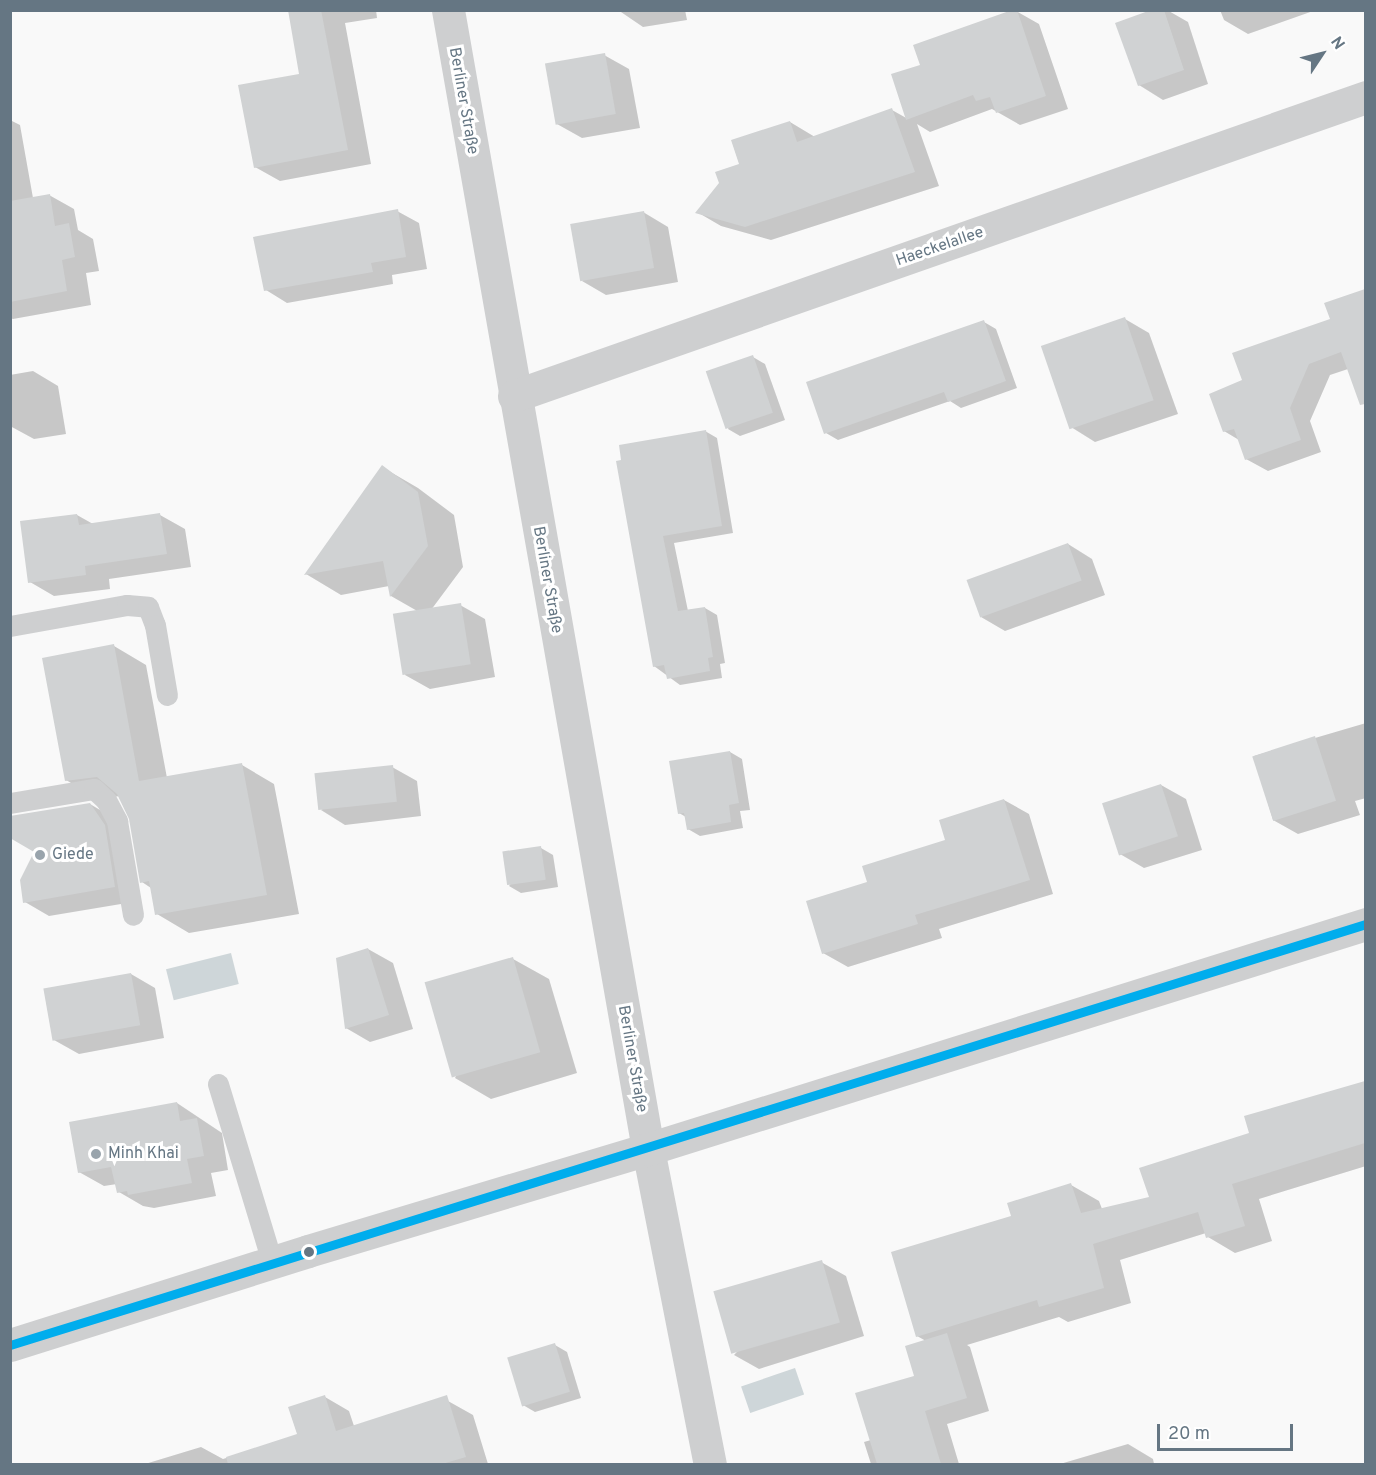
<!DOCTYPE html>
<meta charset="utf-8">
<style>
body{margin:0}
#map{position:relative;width:1376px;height:1475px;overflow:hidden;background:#f9f9f9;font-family:Overpass,sans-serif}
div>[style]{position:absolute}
.water>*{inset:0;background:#ced6d9;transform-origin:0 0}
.shadow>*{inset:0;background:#0003}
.building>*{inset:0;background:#d0d2d3;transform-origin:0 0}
.service>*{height:21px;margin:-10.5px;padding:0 10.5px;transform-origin:10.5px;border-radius:10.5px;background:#cecfd0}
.minor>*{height:33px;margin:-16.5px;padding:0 16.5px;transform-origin:16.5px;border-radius:16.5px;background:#cecfd0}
.bus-1>*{height:9px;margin:-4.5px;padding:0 4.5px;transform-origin:4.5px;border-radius:4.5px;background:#00aded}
.dots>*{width:16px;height:16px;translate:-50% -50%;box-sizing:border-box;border:3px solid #fff;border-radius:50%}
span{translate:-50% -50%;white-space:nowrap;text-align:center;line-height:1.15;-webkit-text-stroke:6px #fff;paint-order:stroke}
.street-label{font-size:16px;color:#657683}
.poi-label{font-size:16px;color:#657683}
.left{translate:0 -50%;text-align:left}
.frame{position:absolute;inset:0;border:12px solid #657683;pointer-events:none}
.north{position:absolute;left:1292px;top:24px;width:60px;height:60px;-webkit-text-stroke:4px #fff;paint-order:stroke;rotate:55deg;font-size:16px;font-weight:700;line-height:24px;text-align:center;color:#657683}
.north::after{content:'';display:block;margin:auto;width:21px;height:27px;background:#657683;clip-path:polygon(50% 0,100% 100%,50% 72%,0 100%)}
.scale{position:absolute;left:1157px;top:1424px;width:136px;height:27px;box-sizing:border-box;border:3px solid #657683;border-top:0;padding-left:8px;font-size:18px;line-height:21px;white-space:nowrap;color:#657683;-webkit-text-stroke:4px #fff;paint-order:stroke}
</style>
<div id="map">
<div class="water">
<i style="left:231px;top:953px;width:32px;height:67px;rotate:76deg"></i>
<i style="left:795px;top:1368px;width:28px;height:57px;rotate:71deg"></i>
</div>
<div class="shadow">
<i style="clip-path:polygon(290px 10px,376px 10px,377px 18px,345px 23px,371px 164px,280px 181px,255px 167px,300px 75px)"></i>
<i style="clip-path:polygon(618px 10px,685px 10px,687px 20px,643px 27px)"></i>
<i style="clip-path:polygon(1156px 10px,1167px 10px,1188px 22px,1208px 84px,1163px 100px,1139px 85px)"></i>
<i style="clip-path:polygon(1220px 10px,1316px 10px,1248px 34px,1224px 20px)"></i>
<i style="clip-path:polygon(1016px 11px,1039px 24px,1068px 109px,1020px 125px,992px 109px,930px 132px,917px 124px,939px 186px,771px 240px,721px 226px,697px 212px,741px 164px,790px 122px,815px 137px,892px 110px,908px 119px,922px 65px)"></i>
<i style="clip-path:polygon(604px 55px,629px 69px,640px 128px,582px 138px,557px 124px)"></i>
<i style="clip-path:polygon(10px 120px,20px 125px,33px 198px,49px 195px,74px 209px,78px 230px,93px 239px,99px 271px,86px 273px,91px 305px,13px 319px,10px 318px)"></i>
<i style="clip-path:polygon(397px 211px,419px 223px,427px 269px,392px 275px,393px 284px,287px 303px,266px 290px)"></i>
<i style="clip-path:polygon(643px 212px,668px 227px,678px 282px,606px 295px,582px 281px)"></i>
<i style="clip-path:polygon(1366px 290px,1366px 363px,1330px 375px,1310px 421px,1321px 452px,1268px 471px,1246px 459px,1239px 440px,1224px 431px,1244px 381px,1332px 320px,1326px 304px)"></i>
<i style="clip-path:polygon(1125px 319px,1149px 333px,1178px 414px,1095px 442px,1071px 427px)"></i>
<i style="clip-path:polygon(984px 322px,996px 329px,1017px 388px,961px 408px,950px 401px,838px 440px,826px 433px)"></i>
<i style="clip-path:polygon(753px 357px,765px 364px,785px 420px,740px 436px,728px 429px)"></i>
<i style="clip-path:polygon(33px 371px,58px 386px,66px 434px,34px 439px,10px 426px,10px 375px)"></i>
<i style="clip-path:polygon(705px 431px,717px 438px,733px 533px,674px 543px,688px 611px,705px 608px,717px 615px,725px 663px,720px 664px,722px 678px,680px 685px,654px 666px,618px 462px)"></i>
<i style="clip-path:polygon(382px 467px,418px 488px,454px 515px,463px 567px,431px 610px,460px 605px,485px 619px,495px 677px,430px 689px,405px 675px,419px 612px,391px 596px,389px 586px,341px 595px,306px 574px)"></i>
<i style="clip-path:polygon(77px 515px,93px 524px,160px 515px,185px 529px,191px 567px,109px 579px,110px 589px,54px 596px,30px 582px)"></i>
<i style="clip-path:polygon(1068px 544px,1092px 559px,1105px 595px,1005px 631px,981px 617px)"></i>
<i style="clip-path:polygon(114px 646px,146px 665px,167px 778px,242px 765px,274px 784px,299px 914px,189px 933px,157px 914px,151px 888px,142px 882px,131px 818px,120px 796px,99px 799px,66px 780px)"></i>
<i style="clip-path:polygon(1366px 723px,1366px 798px,1355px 801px,1360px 815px,1298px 834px,1273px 820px,1254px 756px)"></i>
<i style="clip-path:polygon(730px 752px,742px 759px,750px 810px,740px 811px,743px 828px,700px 836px,688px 829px,686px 817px,679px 813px)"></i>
<i style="clip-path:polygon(392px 767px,417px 781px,421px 816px,345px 825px,321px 810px)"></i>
<i style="clip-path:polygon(1161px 785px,1186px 799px,1202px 850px,1144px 868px,1120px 854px)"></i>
<i style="clip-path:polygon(1004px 800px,1029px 814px,1053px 894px,939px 929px,942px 938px,848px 967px,823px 953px,869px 883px,947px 841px)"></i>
<i style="clip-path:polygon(90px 804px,115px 819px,139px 901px,49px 916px,25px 902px)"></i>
<i style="clip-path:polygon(541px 848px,553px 855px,558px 887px,521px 893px,509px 886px)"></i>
<i style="clip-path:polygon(368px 949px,393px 963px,413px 1029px,370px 1042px,346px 1028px)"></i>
<i style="clip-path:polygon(513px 959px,549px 979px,577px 1073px,491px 1099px,455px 1078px)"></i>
<i style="clip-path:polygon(131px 974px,155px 988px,164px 1038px,79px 1054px,54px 1040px)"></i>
<i style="clip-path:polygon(1366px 1082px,1366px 1166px,1259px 1199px,1272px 1241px,1235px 1253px,1208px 1237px,1206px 1233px,1120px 1260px,1131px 1303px,1068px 1322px,1059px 1317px,967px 1345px,970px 1347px,989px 1411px,947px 1424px,959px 1464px,871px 1464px,864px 1442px,871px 1440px,916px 1377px,926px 1341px,917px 1336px,1013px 1217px,1071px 1185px,1099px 1201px,1102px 1209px,1150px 1198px,1251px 1134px,1246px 1117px)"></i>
<i style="clip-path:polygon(177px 1103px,222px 1133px,228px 1170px,211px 1173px,216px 1196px,154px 1208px,143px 1206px,119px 1192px,117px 1184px,104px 1186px,79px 1172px)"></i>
<i style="clip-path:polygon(821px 1262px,846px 1276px,864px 1336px,759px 1369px,734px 1355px)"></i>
<i style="clip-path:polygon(555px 1345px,567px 1352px,581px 1398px,535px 1412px,523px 1405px)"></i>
<i style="clip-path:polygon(325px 1397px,349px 1411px,354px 1426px,448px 1401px,473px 1415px,488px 1464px,145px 1464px,201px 1447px,223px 1459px,298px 1435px)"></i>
<i style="clip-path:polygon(1128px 1444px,1153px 1459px,1154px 1464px,1060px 1464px)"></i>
</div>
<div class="building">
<i style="clip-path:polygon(288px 10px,321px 10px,348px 150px,254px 168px,238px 85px,299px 74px)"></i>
<i style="clip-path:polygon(1012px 10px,1017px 10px,1046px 96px,996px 113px,990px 97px,976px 101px,973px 95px,906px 120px,891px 74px,920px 65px,913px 45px)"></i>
<i style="clip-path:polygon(1151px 10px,1164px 10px,1184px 70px,1138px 86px,1115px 23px)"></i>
<i style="left:605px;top:53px;width:62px;height:61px;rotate:80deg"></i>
<i style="clip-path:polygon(892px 108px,915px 172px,745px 227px,695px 213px,719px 183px,715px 172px,739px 164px,731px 140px,790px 121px,797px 142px)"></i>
<i style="clip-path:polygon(50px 194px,55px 226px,69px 223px,75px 257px,62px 260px,67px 291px,10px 302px,10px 201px)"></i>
<i style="clip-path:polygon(398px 209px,406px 257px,371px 263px,373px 272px,264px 291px,253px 237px)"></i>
<i style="left:644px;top:211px;width:58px;height:75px;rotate:80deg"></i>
<i style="clip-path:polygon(1365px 289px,1365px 404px,1360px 405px,1341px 352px,1309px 364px,1290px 408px,1301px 440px,1245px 460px,1234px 429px,1223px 432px,1209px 394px,1242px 380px,1232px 353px,1330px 319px,1324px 303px)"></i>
<i style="left:1125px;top:317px;width:88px;height:89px;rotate:71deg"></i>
<i style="clip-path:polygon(984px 320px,1006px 381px,948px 402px,944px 392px,824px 434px,806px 382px)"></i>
<i style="left:753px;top:355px;width:61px;height:50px;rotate:71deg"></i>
<i style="clip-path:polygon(706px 430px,722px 526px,663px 536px,678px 611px,705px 607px,713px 657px,708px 658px,710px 671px,667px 679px,664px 665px,653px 667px,616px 461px,621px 460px,619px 445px)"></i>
<i style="clip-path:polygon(382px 465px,418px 492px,428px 546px,390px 597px,383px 561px,304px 575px)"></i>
<i style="clip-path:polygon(160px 513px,167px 554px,85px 566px,86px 575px,28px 583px,20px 521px,77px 514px,79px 525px)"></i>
<i style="left:1068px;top:543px;width:40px;height:108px;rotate:70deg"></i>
<i style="left:461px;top:603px;width:62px;height:69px;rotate:81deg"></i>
<i style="clip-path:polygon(114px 644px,139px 781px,242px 763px,267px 895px,155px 915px,149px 881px,140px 883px,129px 819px,117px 794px,97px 777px,65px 781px,42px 658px)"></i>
<i style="left:1315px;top:736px;width:68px;height:66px;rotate:72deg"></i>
<i style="clip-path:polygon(730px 751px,739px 803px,729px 805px,731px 822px,687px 830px,684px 813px,678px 814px,669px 761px)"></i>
<i style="left:393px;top:765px;width:37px;height:79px;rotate:84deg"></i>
<i style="left:1161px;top:784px;width:55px;height:62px;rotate:72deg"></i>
<i style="clip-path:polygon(1004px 799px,1030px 880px,915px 915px,918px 924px,822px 954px,806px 901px,867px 882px,862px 866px,945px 840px,939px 820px)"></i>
<i style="clip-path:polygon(90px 803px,105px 825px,115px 887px,23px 903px,20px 880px,34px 852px,10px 838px,10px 816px)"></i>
<i style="left:541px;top:846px;width:34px;height:39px;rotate:82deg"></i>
<i style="clip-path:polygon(368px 948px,389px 1015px,345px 1029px,336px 958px)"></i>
<i style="left:513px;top:957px;width:99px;height:92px;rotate:74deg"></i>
<i style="left:131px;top:973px;width:53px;height:89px;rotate:80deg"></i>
<i style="clip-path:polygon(1365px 1081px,1365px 1143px,1232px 1184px,1245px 1226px,1206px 1238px,1198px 1212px,1093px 1244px,1104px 1288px,1039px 1307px,1037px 1300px,916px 1337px,891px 1252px,1011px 1216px,1007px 1203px,1071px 1183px,1081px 1213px,1149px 1197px,1139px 1168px,1249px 1133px,1244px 1116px)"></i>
<i style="clip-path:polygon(177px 1102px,180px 1121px,197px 1118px,204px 1156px,187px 1159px,192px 1183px,128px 1195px,127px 1191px,117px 1193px,111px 1167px,78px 1173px,69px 1122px)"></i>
<i style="left:822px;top:1260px;width:65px;height:113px;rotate:74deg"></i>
<i style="clip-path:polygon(947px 1333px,967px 1398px,925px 1411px,941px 1464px,877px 1464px,855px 1393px,914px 1376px,905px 1346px)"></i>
<i style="left:555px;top:1343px;width:51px;height:50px;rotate:73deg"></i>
<i style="clip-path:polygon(325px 1395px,336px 1431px,447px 1395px,466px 1457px,442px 1464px,228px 1464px,226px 1457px,297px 1434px,288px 1407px)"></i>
</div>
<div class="service">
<i style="left:10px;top:626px;width:119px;rotate:-10.2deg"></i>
<i style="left:127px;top:605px;width:21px;rotate:5deg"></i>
<i style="left:148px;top:607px;width:19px;rotate:69deg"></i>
<i style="left:155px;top:625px;width:71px;rotate:80.3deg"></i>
<i style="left:10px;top:803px;width:85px;rotate:-9.5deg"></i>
<i style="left:94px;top:789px;width:16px;rotate:43deg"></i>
<i style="left:106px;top:800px;width:24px;rotate:62deg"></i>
<i style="left:117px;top:821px;width:95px;rotate:80.3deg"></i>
<i style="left:218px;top:1084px;width:186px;rotate:73.1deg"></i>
</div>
<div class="minor">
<i style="left:448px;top:10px;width:1156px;rotate:80.04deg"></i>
<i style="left:648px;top:1149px;width:321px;rotate:78.9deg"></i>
<i style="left:514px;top:396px;width:903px;rotate:-19.34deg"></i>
<i style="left:10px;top:1345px;width:312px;rotate:-17.5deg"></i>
<i style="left:308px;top:1251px;width:355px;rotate:-16.7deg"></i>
<i style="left:648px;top:1149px;width:752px;rotate:-17.4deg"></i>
</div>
<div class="bus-1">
<i style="left:10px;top:1345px;width:1420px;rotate:-17.25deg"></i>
</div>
<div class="dots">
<i style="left:40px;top:855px;background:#99a4ac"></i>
<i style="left:96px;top:1154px;background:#99a4ac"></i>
<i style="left:309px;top:1252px;background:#657683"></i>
</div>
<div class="street-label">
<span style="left:463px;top:101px;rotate:80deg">Berliner Straße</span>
<span style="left:940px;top:247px;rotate:-19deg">Haeckelallee</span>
<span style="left:547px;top:580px;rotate:80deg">Berliner Straße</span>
<span style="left:632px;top:1059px;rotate:80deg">Berliner Straße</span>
</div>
<div class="poi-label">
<span class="left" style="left:52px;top:855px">Giede</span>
<span class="left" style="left:108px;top:1154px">Minh Khai</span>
</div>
<div class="frame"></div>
<div class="north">N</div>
<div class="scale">20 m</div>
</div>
